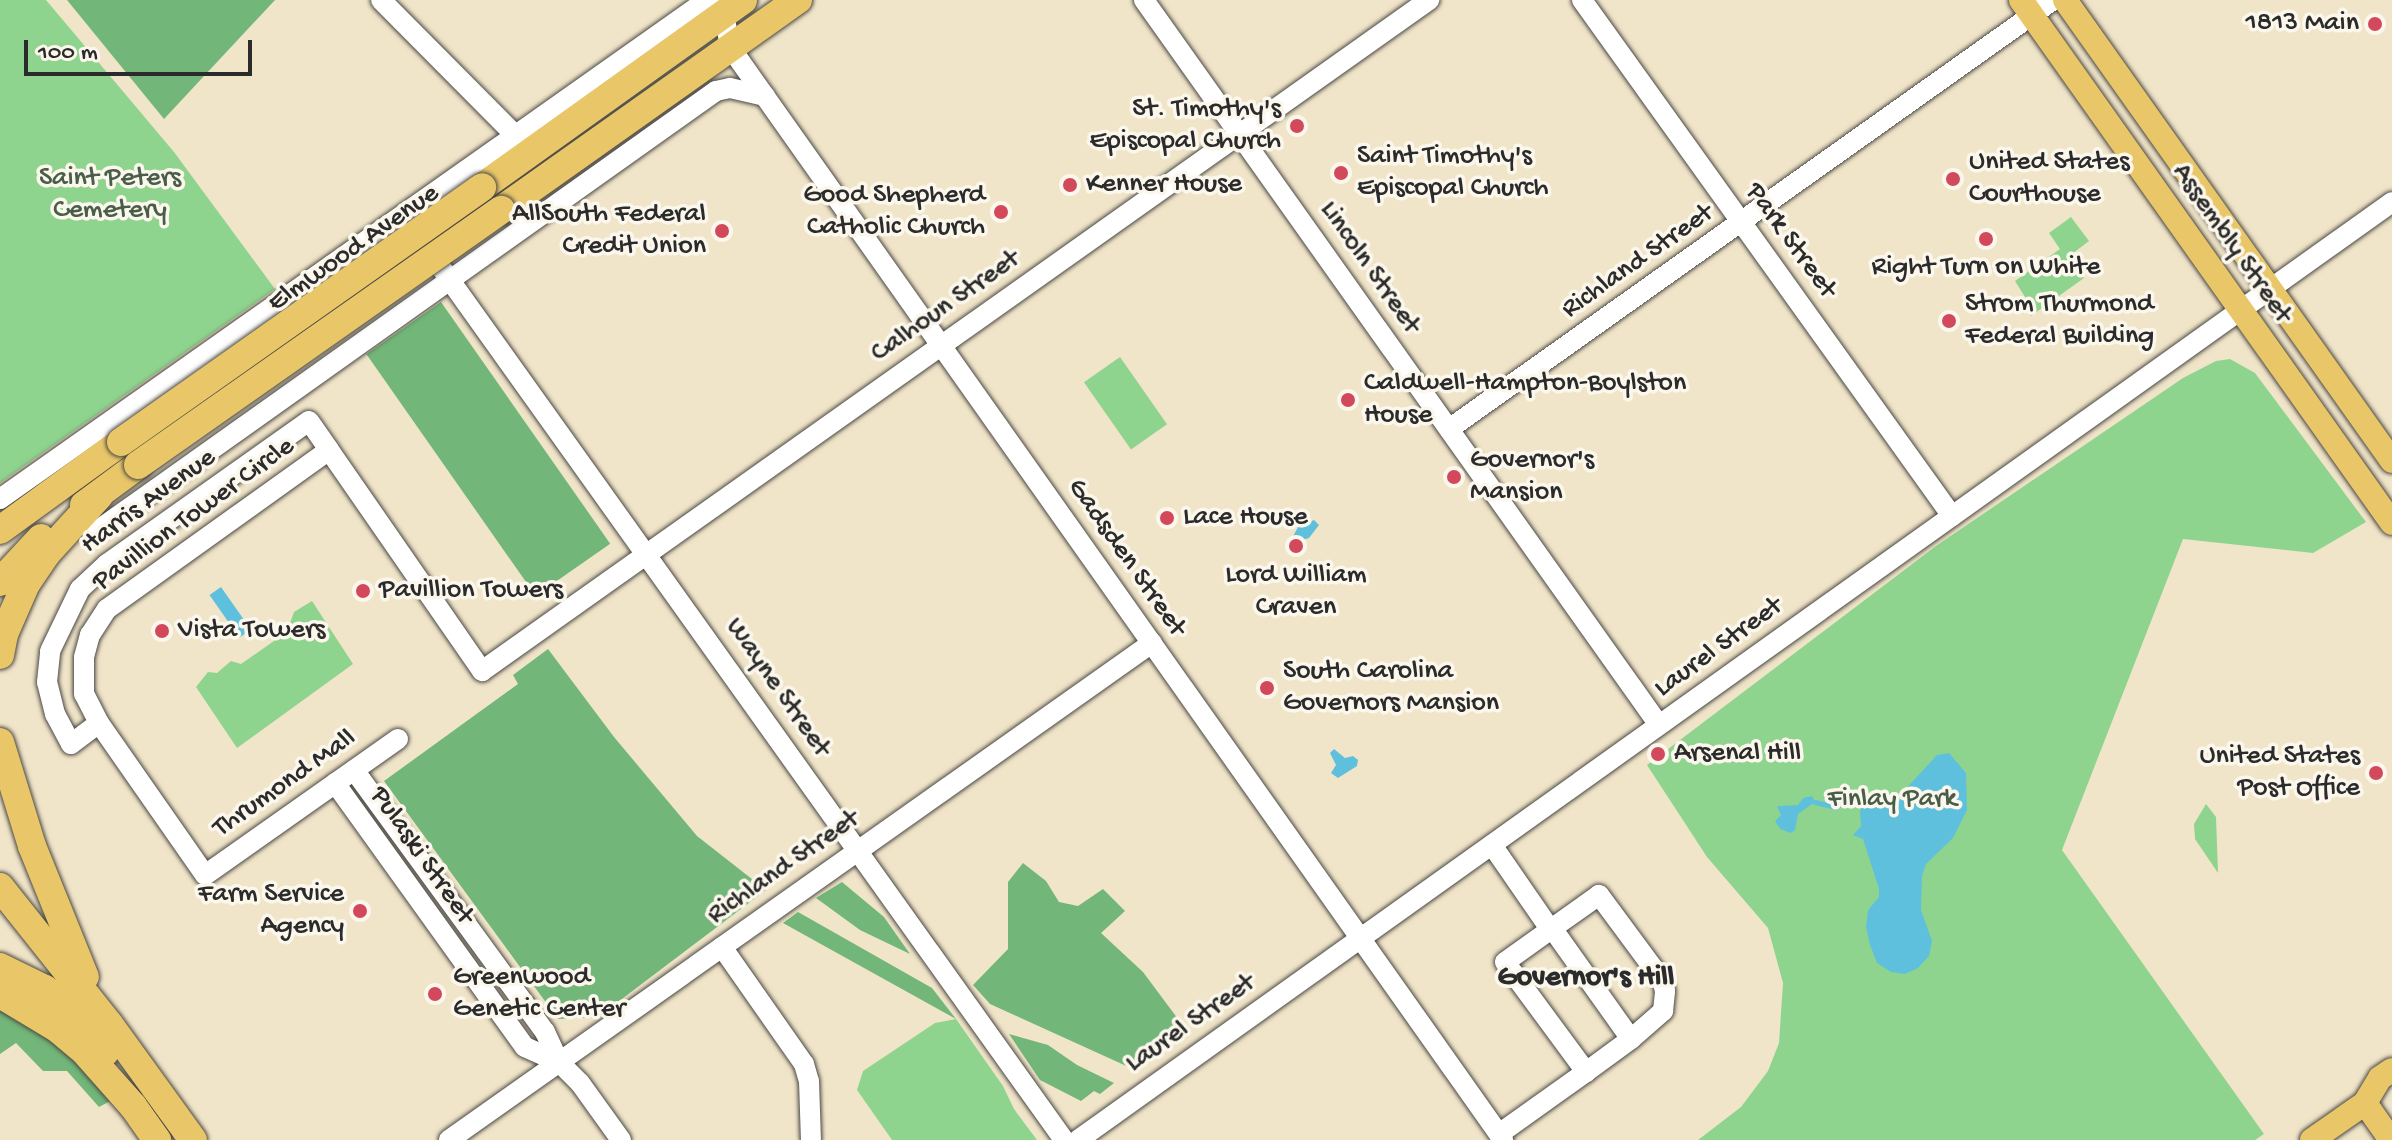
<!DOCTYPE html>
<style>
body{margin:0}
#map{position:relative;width:2392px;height:1140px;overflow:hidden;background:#f1e5c9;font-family:"Gochi Hand",sans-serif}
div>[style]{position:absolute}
.green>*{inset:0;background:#8ed48e;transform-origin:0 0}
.forest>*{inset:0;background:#72b679;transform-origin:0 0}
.water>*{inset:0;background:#5fc0dd;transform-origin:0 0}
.stream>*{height:5px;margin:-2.5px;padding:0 2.5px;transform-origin:2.5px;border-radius:2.5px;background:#5fc0dd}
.roads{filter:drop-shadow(0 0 2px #494743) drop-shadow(0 0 2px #494743)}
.minor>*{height:20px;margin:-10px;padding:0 10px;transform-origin:10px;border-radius:10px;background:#fff}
.major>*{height:24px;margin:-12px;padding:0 12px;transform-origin:12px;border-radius:12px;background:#e9c769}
.highway>*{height:28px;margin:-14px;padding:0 14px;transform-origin:14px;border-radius:14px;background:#e9c769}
.bridges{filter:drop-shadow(0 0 2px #494743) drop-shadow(0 0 2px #494743)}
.highway-bridge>*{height:28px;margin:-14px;padding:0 14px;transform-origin:14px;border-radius:14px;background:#e9c769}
.dots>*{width:22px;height:22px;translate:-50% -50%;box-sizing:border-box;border:4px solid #fbf7ec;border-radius:50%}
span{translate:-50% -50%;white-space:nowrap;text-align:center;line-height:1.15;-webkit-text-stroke:7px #fbf7ec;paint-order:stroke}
.poi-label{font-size:28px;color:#2b2b2b}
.right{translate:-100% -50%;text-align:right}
.left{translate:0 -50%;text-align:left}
.park-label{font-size:28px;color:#495e49}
.street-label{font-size:28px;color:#2b2b2b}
.neighbourhood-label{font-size:30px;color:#2b2b2b;font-weight:700}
.scale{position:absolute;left:24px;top:40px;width:228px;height:36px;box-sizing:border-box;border:4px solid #2b2b2b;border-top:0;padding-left:10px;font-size:24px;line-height:28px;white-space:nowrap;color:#2b2b2b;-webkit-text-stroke:6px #fbf7ec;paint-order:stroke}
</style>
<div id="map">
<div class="green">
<i style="clip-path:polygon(0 0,46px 0,174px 152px,275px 289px,0 483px)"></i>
<i style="clip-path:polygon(2071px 217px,2089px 241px,2068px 257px,2084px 278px,2031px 316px,2027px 311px,2023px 314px,2016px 304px,2025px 297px,2015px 281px,2060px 249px,2049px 233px)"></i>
<i style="left:1120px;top:357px;width:82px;height:44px;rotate:55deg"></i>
<i style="clip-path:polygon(2230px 359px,2255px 373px,2366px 522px,2313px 553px,2183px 539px,2062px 850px,2264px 1134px,2255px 1140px,1698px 1140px,1741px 1107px,1768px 1071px,1779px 1043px,1783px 983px,1768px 928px,1707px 857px,1647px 765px,1936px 546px,2183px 378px,2216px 361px)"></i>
<i style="clip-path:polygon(312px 601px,353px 664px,237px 748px,196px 687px,208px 672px,217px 673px,231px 661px,241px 664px,274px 641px,277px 636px,275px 631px,283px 623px,290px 623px,294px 612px)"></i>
<i style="clip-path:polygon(2206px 804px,2216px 817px,2218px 873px,2195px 839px,2194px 824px)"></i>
<i style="clip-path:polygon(956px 1019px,1003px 1086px,1014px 1109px,1037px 1140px,892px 1140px,857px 1090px,863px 1071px,935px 1023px)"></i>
</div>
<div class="forest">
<i style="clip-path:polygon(67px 0,275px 0,164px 119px)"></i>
<i style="left:441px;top:302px;width:295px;height:91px;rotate:55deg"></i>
<i style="clip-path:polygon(548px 649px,614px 737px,697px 836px,766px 890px,598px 1017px,558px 1019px,384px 781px,518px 684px,513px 675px)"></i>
<i style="clip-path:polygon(1023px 863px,1046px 881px,1059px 902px,1078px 906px,1103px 889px,1125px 911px,1101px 933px,1143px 972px,1178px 1019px,1181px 1036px,1133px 1069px,990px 1004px,973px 985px,1008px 949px,1008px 882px)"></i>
<i style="clip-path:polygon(842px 882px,884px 917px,910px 954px,860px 930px,816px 898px)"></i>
<i style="clip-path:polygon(798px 912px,932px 988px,956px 1019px,783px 923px)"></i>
<i style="clip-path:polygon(0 1004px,60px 1039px,114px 1099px,99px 1107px,67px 1071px,43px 1071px,16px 1043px,0 1054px)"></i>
<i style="clip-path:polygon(1009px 1034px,1048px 1045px,1077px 1065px,1114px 1083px,1100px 1094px,1094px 1091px,1081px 1101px,1040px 1080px)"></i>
</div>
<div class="water">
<i style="clip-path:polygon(1314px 520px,1319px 525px,1309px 538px,1289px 544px,1298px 527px)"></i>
<i style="left:221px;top:587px;width:52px;height:14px;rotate:55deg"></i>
<i style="clip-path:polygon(1334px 749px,1345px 758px,1353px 756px,1358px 760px,1357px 766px,1338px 778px,1331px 773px,1336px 765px,1330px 753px)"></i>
<i style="clip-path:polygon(1949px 753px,1966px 773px,1967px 810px,1953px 838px,1926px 864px,1922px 876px,1921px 910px,1932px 941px,1929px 956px,1918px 968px,1905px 974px,1891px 972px,1877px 963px,1870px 945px,1866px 927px,1868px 910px,1879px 897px,1879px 889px,1863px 839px,1853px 835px,1861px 826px,1860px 811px,1866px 796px,1901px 794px,1937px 755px)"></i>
<i style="clip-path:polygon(1812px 796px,1815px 802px,1798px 814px,1795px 830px,1791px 833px,1780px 829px,1775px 821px,1781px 815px,1777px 806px,1798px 805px,1803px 798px)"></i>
</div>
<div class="stream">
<i style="left:1815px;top:802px;width:21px;rotate:14deg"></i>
<i style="left:1835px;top:807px;width:20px;rotate:-27deg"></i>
<i style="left:1853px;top:798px;width:6px"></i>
<i style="left:1859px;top:798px;width:5px;rotate:-53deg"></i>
<i style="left:1862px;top:794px;width:4px;rotate:27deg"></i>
</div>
<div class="roads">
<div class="minor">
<i style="left:381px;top:0;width:192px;rotate:45.2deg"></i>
<i style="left:1144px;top:0;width:889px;rotate:54.61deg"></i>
<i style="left:1582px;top:0;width:635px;rotate:54.36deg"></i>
<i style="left:722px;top:2px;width:46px;rotate:79.9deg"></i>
<i style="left:730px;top:47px;width:1339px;rotate:54.73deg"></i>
<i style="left:442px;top:269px;width:1070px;rotate:54.47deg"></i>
<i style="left:1449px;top:429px;width:741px;rotate:-35.38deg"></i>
<i style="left:0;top:499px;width:865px;rotate:-35.21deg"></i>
<i style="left:94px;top:533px;width:763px;rotate:-35.4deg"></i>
<i style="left:716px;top:91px;width:14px;rotate:-12deg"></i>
<i style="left:730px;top:88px;width:36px;rotate:13deg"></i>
<i style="left:99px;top:723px;width:35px;rotate:143deg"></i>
<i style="left:71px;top:744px;width:34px;rotate:-118deg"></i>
<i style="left:55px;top:714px;width:33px;rotate:-104deg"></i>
<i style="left:47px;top:682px;width:31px;rotate:-84deg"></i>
<i style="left:50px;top:651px;width:69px;rotate:-64.2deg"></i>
<i style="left:80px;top:589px;width:37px;rotate:-43deg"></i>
<i style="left:107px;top:564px;width:247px;rotate:-35.3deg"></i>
<i style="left:309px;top:421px;width:35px;rotate:55deg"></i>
<i style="left:398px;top:739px;width:236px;rotate:144.8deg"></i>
<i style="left:205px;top:875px;width:185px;rotate:-124.9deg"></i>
<i style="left:99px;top:723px;width:33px;rotate:-117deg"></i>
<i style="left:84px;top:694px;width:37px;rotate:-90deg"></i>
<i style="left:84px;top:657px;width:23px;rotate:-75deg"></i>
<i style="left:90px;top:635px;width:31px;rotate:-57deg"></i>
<i style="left:107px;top:609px;width:273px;rotate:-35.6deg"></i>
<i style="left:329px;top:450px;width:269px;rotate:55.3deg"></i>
<i style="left:482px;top:671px;width:1161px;rotate:-35.32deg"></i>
<i style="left:354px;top:770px;width:324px;rotate:53.9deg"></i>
<i style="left:545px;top:1032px;width:33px;rotate:65deg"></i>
<i style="left:335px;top:783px;width:325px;rotate:54.3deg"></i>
<i style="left:525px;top:1047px;width:37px;rotate:24deg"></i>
<i style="left:559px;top:1062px;width:30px;rotate:45deg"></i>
<i style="left:580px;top:1083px;width:70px;rotate:54.3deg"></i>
<i style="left:1492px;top:845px;width:102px;rotate:55.4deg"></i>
<i style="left:1552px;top:928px;width:136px;rotate:54.6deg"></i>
<i style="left:722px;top:947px;width:143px;rotate:55deg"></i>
<i style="left:804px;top:1064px;width:18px;rotate:74deg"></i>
<i style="left:809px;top:1081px;width:59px;rotate:88.1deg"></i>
<i style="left:1499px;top:1134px;width:107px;rotate:-35.5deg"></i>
<i style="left:1586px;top:1072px;width:56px;rotate:-36.3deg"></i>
<i style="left:1631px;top:1039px;width:43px;rotate:-41.2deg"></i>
<i style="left:1663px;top:1011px;width:20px;rotate:-84deg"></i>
<i style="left:1665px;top:991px;width:11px;rotate:-105deg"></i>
<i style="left:1662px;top:980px;width:106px;rotate:-126.5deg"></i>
<i style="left:1599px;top:895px;width:115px;rotate:144.5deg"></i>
<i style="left:1505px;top:962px;width:137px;rotate:53.6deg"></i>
<i style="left:449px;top:1140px;width:861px;rotate:-35.26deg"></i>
<i style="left:1078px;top:1140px;width:1614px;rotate:-35.52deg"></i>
</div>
<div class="major">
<i style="left:2021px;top:0;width:641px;rotate:54.65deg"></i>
<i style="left:2065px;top:0;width:565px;rotate:54.65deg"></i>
<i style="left:2365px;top:1103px;width:45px;rotate:54.9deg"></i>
<i style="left:2312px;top:1140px;width:65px;rotate:-34.9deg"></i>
<i style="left:2365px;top:1103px;width:29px;rotate:-59deg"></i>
<i style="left:2380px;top:1078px;width:14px;rotate:-34deg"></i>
</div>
<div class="highway">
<i style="left:482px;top:187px;width:321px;rotate:-35.6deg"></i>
<i style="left:501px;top:210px;width:364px;rotate:-35.3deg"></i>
<i style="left:84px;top:505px;width:67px;rotate:-36.5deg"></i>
<i style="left:0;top:530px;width:150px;rotate:-36deg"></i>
<i style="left:0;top:582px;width:60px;rotate:-47deg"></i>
<i style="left:0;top:655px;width:21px;rotate:-79deg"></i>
<i style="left:4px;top:634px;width:55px;rotate:-66.3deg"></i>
<i style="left:26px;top:584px;width:37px;rotate:-56deg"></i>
<i style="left:47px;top:553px;width:77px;rotate:-47.6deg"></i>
<i style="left:0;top:742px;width:109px;rotate:72.9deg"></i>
<i style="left:32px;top:846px;width:141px;rotate:68deg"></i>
<i style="left:0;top:887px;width:175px;rotate:51.5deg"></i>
<i style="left:109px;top:1024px;width:143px;rotate:54.1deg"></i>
<i style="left:0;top:967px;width:50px;rotate:26.1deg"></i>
<i style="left:45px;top:989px;width:21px;rotate:39deg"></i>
<i style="left:61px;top:1002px;width:67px;rotate:49.2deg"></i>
<i style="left:0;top:994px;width:68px;rotate:31.1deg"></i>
<i style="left:58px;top:1029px;width:35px;rotate:40deg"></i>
<i style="left:85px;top:1052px;width:72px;rotate:48.4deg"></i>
<i style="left:133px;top:1106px;width:42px;rotate:54.8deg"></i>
</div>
</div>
<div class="bridges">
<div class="highway-bridge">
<i style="left:121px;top:442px;width:442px;rotate:-35.2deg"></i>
<i style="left:138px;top:465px;width:444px;rotate:-35.1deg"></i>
</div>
</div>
<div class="dots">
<i style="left:2375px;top:24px;background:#d1495b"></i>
<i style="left:1297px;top:126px;background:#d1495b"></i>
<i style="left:1341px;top:173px;background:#d1495b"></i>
<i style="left:1953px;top:179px;background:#d1495b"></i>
<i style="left:1070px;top:185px;background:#d1495b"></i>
<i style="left:1001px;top:212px;background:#d1495b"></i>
<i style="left:722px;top:231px;background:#d1495b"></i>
<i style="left:1986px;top:239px;background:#d1495b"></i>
<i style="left:1949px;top:321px;background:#d1495b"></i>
<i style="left:1348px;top:400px;background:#d1495b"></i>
<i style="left:1454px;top:477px;background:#d1495b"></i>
<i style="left:1167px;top:518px;background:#d1495b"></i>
<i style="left:1296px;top:546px;background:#d1495b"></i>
<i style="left:363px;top:591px;background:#d1495b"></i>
<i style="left:162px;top:631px;background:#d1495b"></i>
<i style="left:1267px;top:688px;background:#d1495b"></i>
<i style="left:1658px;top:754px;background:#d1495b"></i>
<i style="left:2376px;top:773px;background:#d1495b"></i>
<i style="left:360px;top:911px;background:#d1495b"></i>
<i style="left:435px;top:994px;background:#d1495b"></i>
</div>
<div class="poi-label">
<span class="right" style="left:2359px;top:24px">1813 Main</span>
<span class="right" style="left:1281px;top:126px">St. Timothy's<br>Episcopal Church</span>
<span class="left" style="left:1357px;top:173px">Saint Timothy's<br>Episcopal Church</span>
<span class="left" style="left:1969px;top:179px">United States<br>Courthouse</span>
<span class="left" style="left:1086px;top:185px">Kenner House</span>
<span class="right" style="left:985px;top:212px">Good Shepherd<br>Catholic Church</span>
<span class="right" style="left:706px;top:231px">AllSouth Federal<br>Credit Union</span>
<span style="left:1986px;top:268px">Right Turn on White</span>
<span class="left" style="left:1965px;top:321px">Strom Thurmond<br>Federal Building</span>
<span class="left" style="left:1364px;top:400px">Caldwell-Hampton-Boylston<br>House</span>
<span class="left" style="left:1470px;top:477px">Governor's<br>Mansion</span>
<span class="left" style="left:1183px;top:518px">Lace House</span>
<span style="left:1296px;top:592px">Lord William<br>Craven</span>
<span class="left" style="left:379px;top:591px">Pavillion Towers</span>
<span class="left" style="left:178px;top:631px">Vista Towers</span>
<span class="left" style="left:1283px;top:688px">South Carolina<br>Governors Mansion</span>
<span class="left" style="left:1674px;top:754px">Arsenal Hill</span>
<span class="right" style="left:2360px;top:773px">United States<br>Post Office</span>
<span class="right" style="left:344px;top:911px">Farm Service<br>Agency</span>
<span class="left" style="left:453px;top:994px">Greenwood<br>Genetic Center</span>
</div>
<div class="park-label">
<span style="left:110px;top:195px">Saint Peters<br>Cemetery</span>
<span style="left:1892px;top:800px">Finlay Park</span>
</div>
<div class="street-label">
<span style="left:1790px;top:241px;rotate:54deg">Park Street</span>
<span style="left:2231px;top:244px;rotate:55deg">Assembly Street</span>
<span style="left:354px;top:249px;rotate:-35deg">Elmwood Avenue</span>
<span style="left:1638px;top:262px;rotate:-35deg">Richland Street</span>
<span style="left:1369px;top:268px;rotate:55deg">Lincoln Street</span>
<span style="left:946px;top:307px;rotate:-35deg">Calhoun Street</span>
<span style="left:149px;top:502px;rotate:-36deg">Harris Avenue</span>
<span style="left:194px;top:515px;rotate:-36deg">Pavillion Tower Circle</span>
<span style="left:1126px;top:558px;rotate:55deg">Gadsden Street</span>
<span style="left:1719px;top:648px;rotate:-36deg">Laurel Street</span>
<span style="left:777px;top:688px;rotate:55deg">Wayne Street</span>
<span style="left:285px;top:784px;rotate:-35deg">Thrumond Mall</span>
<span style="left:421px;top:856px;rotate:55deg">Pulaski Street</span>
<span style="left:784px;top:868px;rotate:-35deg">Richland Street</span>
<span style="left:1191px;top:1024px;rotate:-35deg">Laurel Street</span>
</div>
<div class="neighbourhood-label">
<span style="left:1586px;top:979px">Governor's Hill</span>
</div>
<div class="scale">100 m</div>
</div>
